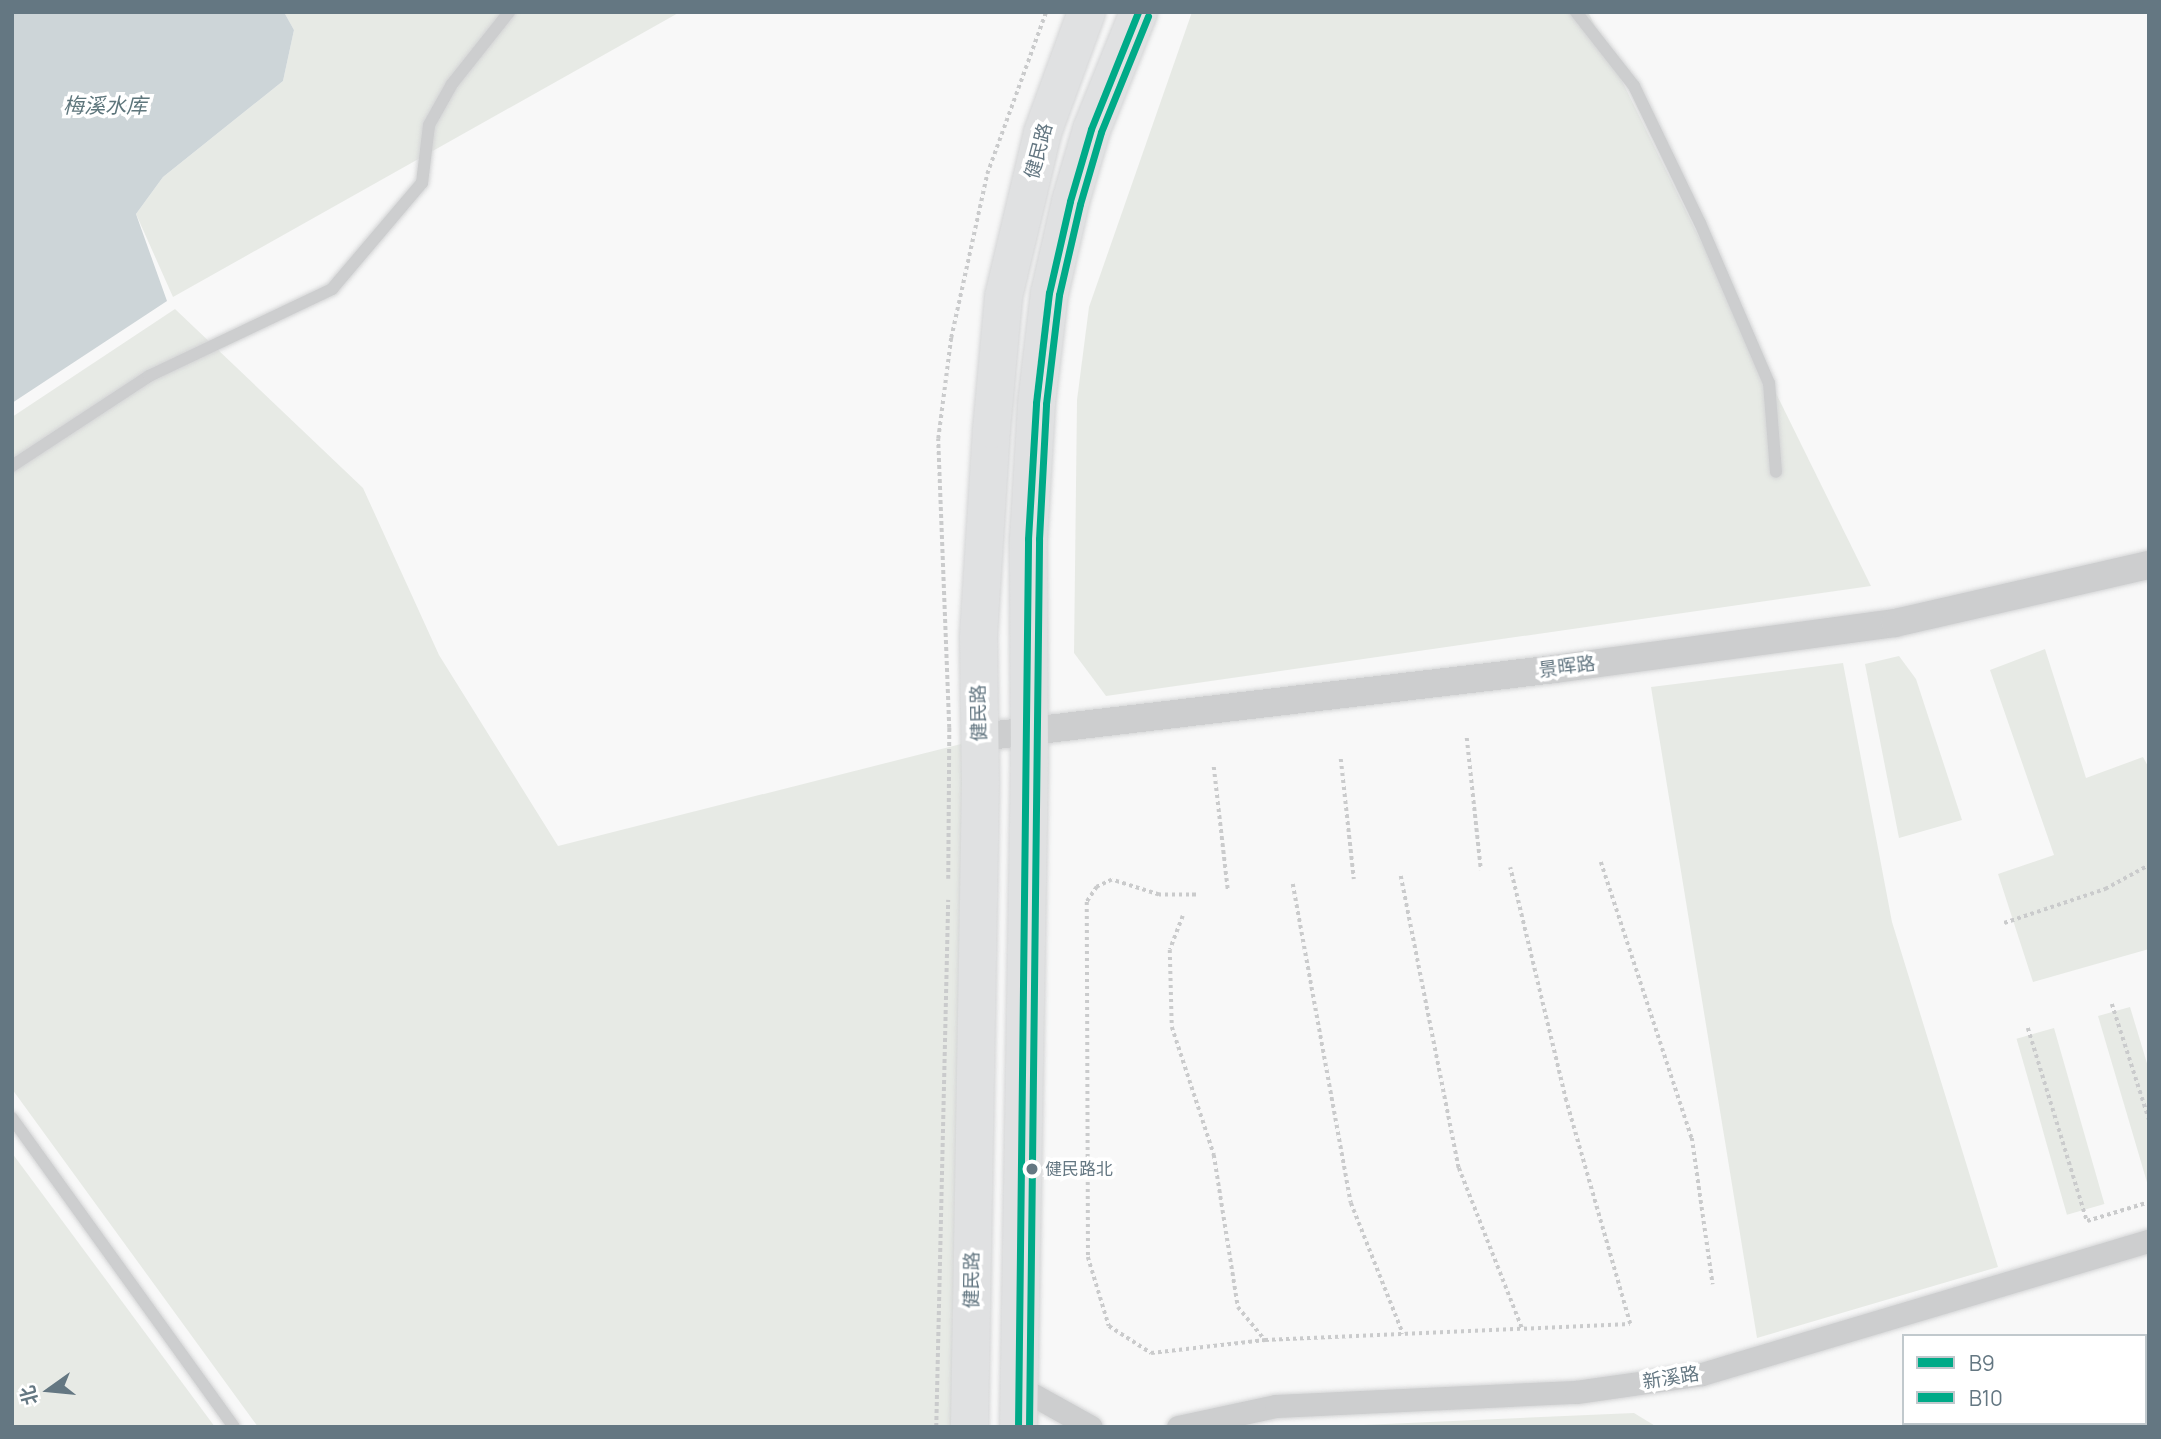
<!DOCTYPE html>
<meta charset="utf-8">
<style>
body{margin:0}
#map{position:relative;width:2161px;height:1439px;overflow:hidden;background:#f8f8f8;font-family:Manrope,"Noto Sans SC",sans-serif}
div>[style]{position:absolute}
.green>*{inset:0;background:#e7eae5;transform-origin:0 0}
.water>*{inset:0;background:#cdd5d8}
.path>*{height:3.5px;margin-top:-1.75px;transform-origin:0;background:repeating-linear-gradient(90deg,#cacbcc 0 3.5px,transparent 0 7px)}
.roads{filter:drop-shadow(0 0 2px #d4d5d6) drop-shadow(0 0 2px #d4d5d6)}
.service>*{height:12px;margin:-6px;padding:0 6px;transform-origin:6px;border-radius:6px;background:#cdcecf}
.minor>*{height:23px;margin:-11.5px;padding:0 11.5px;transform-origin:11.5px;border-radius:11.5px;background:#cdcecf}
.tertiary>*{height:28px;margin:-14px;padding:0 14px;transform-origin:14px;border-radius:14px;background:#cdcecf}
.primary>*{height:37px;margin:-18.5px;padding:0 18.5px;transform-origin:18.5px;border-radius:18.5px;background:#e0e1e2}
.bus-1>*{height:7px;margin:-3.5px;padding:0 3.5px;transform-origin:3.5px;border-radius:3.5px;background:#0a8}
.bus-2>*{height:7px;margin:-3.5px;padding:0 3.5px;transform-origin:3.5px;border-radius:3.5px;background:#0a8}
.dots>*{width:19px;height:19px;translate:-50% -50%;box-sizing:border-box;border:4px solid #fff;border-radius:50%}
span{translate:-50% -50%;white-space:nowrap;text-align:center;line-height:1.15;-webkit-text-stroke:7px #fff;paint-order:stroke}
.bus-label{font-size:17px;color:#647782}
.left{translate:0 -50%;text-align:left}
.street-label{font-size:19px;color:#647782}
.water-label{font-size:21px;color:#5e767c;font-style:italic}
.frame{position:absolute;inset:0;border:14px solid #647782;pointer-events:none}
.legend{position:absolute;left:1902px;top:1334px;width:245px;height:91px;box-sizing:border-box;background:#fff;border:2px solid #c1c9cd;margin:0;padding:9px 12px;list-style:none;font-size:21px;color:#647782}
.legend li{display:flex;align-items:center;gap:14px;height:35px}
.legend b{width:35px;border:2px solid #c1c9cd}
.north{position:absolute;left:14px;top:1355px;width:70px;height:70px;-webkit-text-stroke:5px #fff;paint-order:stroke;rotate:255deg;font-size:19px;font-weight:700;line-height:28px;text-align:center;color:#647782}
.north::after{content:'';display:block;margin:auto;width:24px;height:32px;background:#647782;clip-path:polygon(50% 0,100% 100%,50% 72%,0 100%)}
</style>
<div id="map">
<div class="green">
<i style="clip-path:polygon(284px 12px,680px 12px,173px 297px,136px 214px,163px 177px,283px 81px,294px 30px)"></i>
<i style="clip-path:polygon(1192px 12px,1588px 12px,1871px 586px,1106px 696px,1074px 653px,1077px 400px,1089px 307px)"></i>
<i style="clip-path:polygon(175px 309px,363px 488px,439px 655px,558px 846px,969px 742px,962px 1427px,258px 1427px,12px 1089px,12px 417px)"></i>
<i style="clip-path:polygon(2045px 649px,2086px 778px,2143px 757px,2149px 768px,2149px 949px,2033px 982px,1998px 874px,2054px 855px,1990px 670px)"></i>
<i style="clip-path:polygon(1899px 656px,1916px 679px,1962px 820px,1899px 838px,1865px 664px)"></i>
<i style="clip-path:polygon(1843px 663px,1892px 922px,1998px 1267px,1757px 1338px,1651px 687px)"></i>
<i style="clip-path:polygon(2130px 1007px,2149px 1070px,2149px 1189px,2098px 1016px)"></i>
<i style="left:2054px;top:1028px;width:183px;height:39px;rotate:74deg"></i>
<i style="clip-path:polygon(12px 1153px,215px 1427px,12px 1427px)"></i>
<i style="clip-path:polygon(1634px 1413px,1657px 1427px,1318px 1427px)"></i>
</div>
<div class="water">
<i style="clip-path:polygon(12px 12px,284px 12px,294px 30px,283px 81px,163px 177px,136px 214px,167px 301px,12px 403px)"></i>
</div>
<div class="path">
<i style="left:1467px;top:738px;width:133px;rotate:83.9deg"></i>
<i style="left:1341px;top:759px;width:121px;rotate:83.8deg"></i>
<i style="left:1214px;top:767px;width:123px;rotate:83.5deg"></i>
<i style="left:1601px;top:862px;width:291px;rotate:71.8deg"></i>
<i style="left:1692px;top:1138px;width:148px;rotate:81.9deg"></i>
<i style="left:1401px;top:876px;width:298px;rotate:78.8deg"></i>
<i style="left:1459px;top:1168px;width:172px;rotate:68.5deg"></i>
<i style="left:948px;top:879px;width:151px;rotate:-89.6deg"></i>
<i style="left:949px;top:728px;width:289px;rotate:-92.2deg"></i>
<i style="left:938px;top:439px;width:102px;rotate:-82.7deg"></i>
<i style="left:951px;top:338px;width:168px;rotate:-77.6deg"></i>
<i style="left:987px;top:174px;width:172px;rotate:-70deg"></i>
<i style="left:1293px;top:884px;width:324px;rotate:79.7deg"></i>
<i style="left:1351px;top:1203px;width:141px;rotate:68.3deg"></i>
<i style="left:1196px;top:895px;width:37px;rotate:180deg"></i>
<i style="left:1159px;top:895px;width:49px;rotate:-162.3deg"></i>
<i style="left:1112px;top:880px;width:17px;rotate:155deg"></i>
<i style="left:1097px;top:887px;width:18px;rotate:124deg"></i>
<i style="left:1087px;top:902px;width:355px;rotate:89.8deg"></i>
<i style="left:1088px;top:1257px;width:72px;rotate:73.1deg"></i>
<i style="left:1109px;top:1326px;width:50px;rotate:32.7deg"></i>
<i style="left:1151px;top:1353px;width:115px;rotate:-6.5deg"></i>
<i style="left:1265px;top:1340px;width:365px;rotate:-2.5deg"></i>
<i style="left:1630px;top:1324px;width:232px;rotate:-106deg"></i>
<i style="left:1566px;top:1101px;width:240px;rotate:-103.5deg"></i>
<i style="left:1183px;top:916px;width:36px;rotate:111deg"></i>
<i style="left:1170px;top:950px;width:77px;rotate:88.5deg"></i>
<i style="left:1172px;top:1027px;width:135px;rotate:71.8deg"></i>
<i style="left:1214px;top:1155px;width:154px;rotate:81deg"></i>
<i style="left:1238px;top:1307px;width:43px;rotate:50.7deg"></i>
<i style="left:2004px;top:923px;width:107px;rotate:-18.6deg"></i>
<i style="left:2105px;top:889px;width:50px;rotate:-28.6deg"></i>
<i style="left:2112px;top:1004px;width:121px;rotate:72.2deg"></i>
<i style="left:2028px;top:1028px;width:202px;rotate:73deg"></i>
<i style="left:2087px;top:1221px;width:65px;rotate:-17deg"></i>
<i style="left:936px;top:1427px;width:527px;rotate:-88.7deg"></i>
</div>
<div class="roads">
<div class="service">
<i style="left:1576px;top:12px;width:94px;rotate:51.9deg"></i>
<i style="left:1634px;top:86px;width:152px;rotate:64.3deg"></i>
<i style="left:1700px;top:223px;width:174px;rotate:66.7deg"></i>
<i style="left:1769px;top:383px;width:89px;rotate:85.5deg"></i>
<i style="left:12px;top:466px;width:164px;rotate:-33.3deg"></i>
<i style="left:149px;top:376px;width:203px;rotate:-25.4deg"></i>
<i style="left:332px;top:289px;width:139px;rotate:-49.7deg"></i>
<i style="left:422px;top:183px;width:58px;rotate:-83.1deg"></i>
<i style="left:429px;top:125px;width:47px;rotate:-60.7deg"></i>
<i style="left:452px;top:84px;width:92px;rotate:-51.6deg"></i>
<i style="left:12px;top:1118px;width:380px;rotate:54.3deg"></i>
</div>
<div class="minor">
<i style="left:1019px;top:1387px;width:82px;rotate:29.1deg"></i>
<i style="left:1178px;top:1427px;width:100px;rotate:-12.1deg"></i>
<i style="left:1276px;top:1406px;width:300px;rotate:-2.7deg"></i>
<i style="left:1576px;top:1392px;width:127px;rotate:-8.1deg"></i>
<i style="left:1702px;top:1374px;width:466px;rotate:-16.6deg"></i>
</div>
<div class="tertiary">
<i style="left:980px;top:737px;width:579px;rotate:-6.74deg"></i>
<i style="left:1555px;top:669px;width:343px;rotate:-7.7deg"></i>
<i style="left:1895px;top:623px;width:261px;rotate:-12.9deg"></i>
</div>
<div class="primary">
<i style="left:969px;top:1427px;width:645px;rotate:-89.02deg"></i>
<i style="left:980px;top:782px;width:147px;rotate:-90.8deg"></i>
<i style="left:978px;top:635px;width:206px;rotate:-86.4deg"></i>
<i style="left:991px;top:429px;width:134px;rotate:-84.8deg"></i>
<i style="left:1003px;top:296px;width:169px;rotate:-76.6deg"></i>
<i style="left:1042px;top:132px;width:128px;rotate:-69.9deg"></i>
<i style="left:1018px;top:1427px;width:666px;rotate:-89.05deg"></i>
<i style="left:1029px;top:761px;width:222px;rotate:-90.3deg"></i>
<i style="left:1028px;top:539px;width:136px;rotate:-86.6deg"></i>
<i style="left:1036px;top:403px;width:111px;rotate:-83.3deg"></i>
<i style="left:1049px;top:293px;width:94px;rotate:-77.1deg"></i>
<i style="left:1070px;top:201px;width:75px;rotate:-73.7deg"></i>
<i style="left:1091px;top:129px;width:126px;rotate:-68.1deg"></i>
</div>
</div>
<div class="bus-1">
<i style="left:1018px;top:1427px;width:888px;rotate:-89.35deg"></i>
<i style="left:1028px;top:539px;width:136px;rotate:-86.6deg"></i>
<i style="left:1036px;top:403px;width:111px;rotate:-83.3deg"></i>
<i style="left:1049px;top:293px;width:94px;rotate:-77.1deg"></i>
<i style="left:1070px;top:201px;width:75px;rotate:-73.7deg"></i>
<i style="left:1091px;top:129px;width:126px;rotate:-68.1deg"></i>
</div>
<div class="bus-2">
<i style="left:1029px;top:1427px;width:888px;rotate:-89.35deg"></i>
<i style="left:1039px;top:539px;width:135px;rotate:-87deg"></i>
<i style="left:1046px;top:404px;width:110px;rotate:-83.2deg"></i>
<i style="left:1059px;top:295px;width:93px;rotate:-77deg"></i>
<i style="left:1080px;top:204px;width:75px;rotate:-73.7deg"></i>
<i style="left:1101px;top:132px;width:125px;rotate:-67.9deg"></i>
</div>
<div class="dots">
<i style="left:1032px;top:1169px;background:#647782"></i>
</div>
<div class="bus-label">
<span class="left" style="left:1045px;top:1169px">健民路北</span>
</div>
<div class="street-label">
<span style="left:1039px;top:151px;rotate:-75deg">健民路</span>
<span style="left:1567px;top:667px;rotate:-7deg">景晖路</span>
<span style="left:979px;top:713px;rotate:-91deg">健民路</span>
<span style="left:972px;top:1280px;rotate:-89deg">健民路</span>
<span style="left:1671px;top:1378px;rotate:-9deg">新溪路</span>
</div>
<div class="water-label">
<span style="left:105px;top:105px">梅溪水库</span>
</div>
<div class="frame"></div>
<ul class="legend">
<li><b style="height:9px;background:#0a8"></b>B9</li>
<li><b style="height:9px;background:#0a8"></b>B10</li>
</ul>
<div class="north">北</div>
</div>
